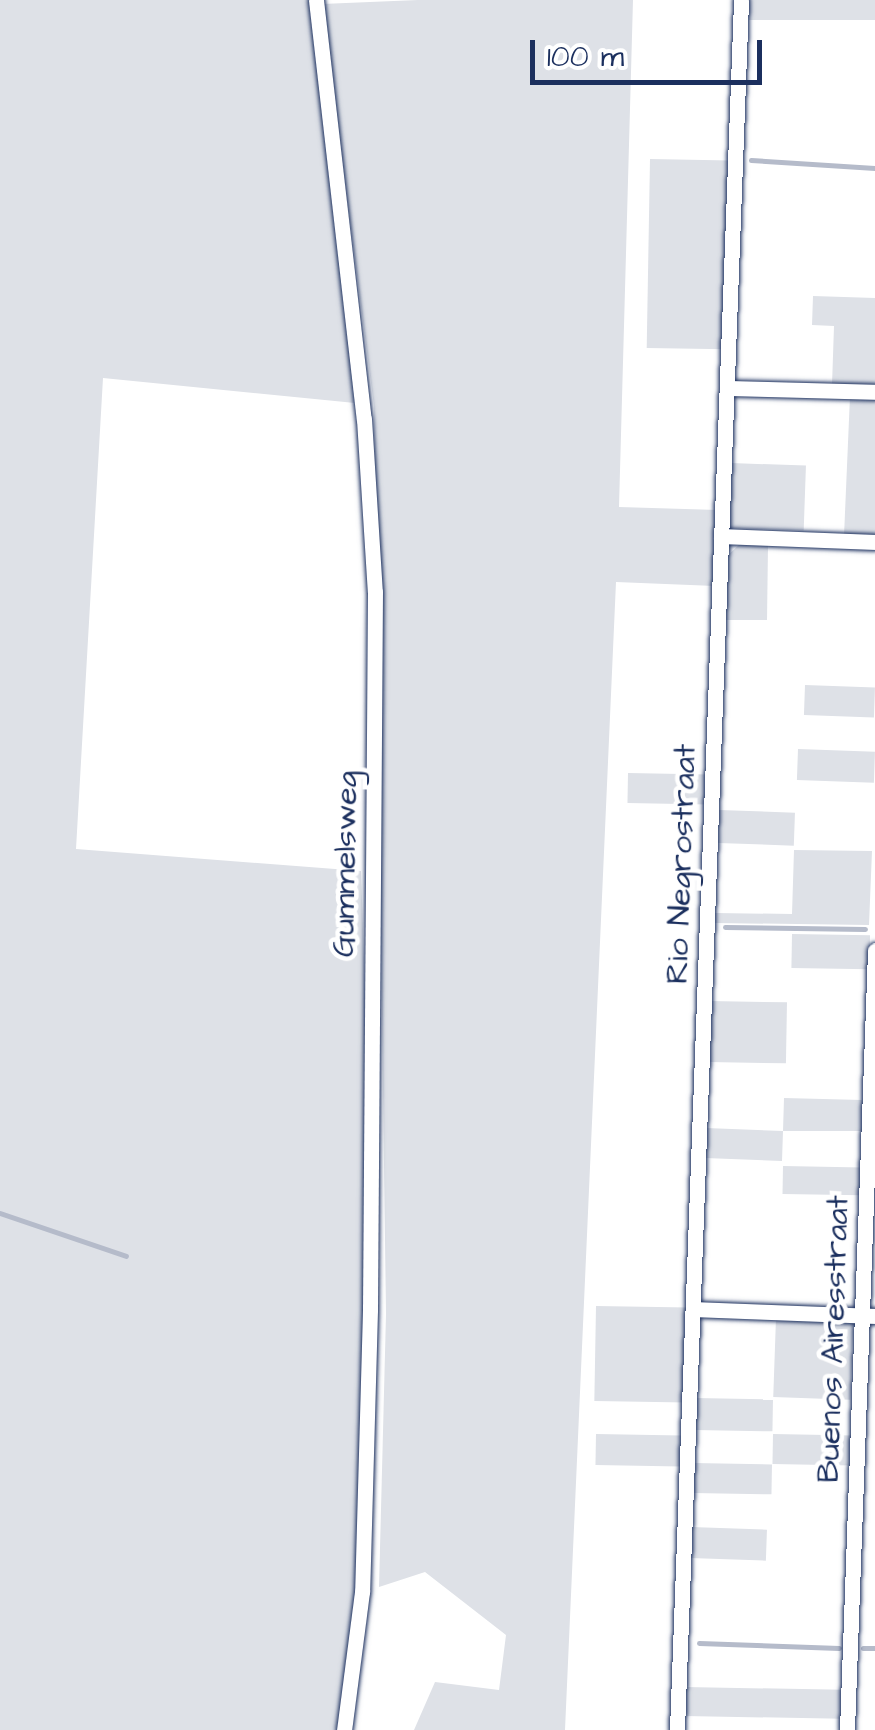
<!DOCTYPE html>
<style>
body{margin:0}
#map{position:relative;width:875px;height:1730px;overflow:hidden;background:#fff;font-family:"Architects Daughter",sans-serif}
div>[style]{position:absolute}
.green>*{inset:0;background:#dee1e7;transform-origin:0 0}
.stream>*{height:5px;margin:-2.5px;padding:0 2.5px;transform-origin:2.5px;border-radius:2.5px;background:#b5bbca}
.roads{filter:drop-shadow(0 0 2px #1b2f5e) drop-shadow(0 0 2px #1b2f5e)}
.minor>*{height:15px;margin:-7.5px;padding:0 7.5px;transform-origin:7.5px;border-radius:7.5px;background:#fff}
span{translate:-50% -50%;white-space:nowrap;text-align:center;line-height:1.15;-webkit-text-stroke:9px #fff;paint-order:stroke}
.street-label{font-size:32px;color:#1b2f5e}
.scale{position:absolute;left:530px;top:40px;width:232px;height:45px;box-sizing:border-box;border:5px solid #1b2f5e;border-top:0;padding-left:12px;font-size:30px;line-height:35px;white-space:nowrap;color:#1b2f5e;-webkit-text-stroke:8px #fff;paint-order:stroke}
</style>
<div id="map">
<div class="green">
<i style="clip-path:polygon(0 0,312px 0,355px 403px,103px 378px,76px 849px,361px 871px,376px 1316px,352px 1730px,0 1730px)"></i>
<i style="clip-path:polygon(418px 0,633px 0,619px 507px,718px 510px,715px 586px,616px 582px,565px 1730px,414px 1730px,435px 1682px,499px 1690px,506px 1635px,425px 1572px,379px 1587px,386px 1314px,374px 406px,322px 4px)"></i>
<i style="left:749px;top:0;width:126px;height:20px"></i>
<i style="left:650px;top:159px;width:80px;height:189px;rotate:1deg"></i>
<i style="clip-path:polygon(813px 296px,875px 298px,875px 386px,832px 385px,834px 326px,812px 325px)"></i>
<i style="clip-path:polygon(850px 396px,875px 397px,875px 537px,844px 536px)"></i>
<i style="left:731px;top:463px;width:75px;height:65px;rotate:2deg"></i>
<i style="clip-path:polygon(740px 544px,768px 546px,767px 620px,726px 620px,728px 555px)"></i>
<i style="left:805px;top:685px;width:70px;height:30px;rotate:2deg"></i>
<i style="left:798px;top:749px;width:77px;height:31px;rotate:2deg"></i>
<i style="left:628px;top:773px;width:80px;height:30px;rotate:1deg"></i>
<i style="left:719px;top:810px;width:76px;height:33px;rotate:2deg"></i>
<i style="clip-path:polygon(794px 850px,872px 851px,869px 925px,715px 923px,715px 913px,792px 914px)"></i>
<i style="left:792px;top:934px;width:78px;height:34px;rotate:1deg"></i>
<i style="left:709px;top:1001px;width:78px;height:61px;rotate:1deg"></i>
<i style="clip-path:polygon(784px 1098px,862px 1100px,862px 1131px,783px 1131px,782px 1161px,705px 1158px,706px 1128px,783px 1131px)"></i>
<i style="left:783px;top:1166px;width:79px;height:28px;rotate:1deg"></i>
<i style="left:596px;top:1306px;width:92px;height:95px;rotate:1deg"></i>
<i style="left:776px;top:1318px;width:77px;height:79px;rotate:2deg"></i>
<i style="left:695px;top:1398px;width:78px;height:32px;rotate:1deg"></i>
<i style="left:596px;top:1434px;width:85px;height:31px;rotate:1deg"></i>
<i style="left:773px;top:1434px;width:80px;height:30px;rotate:1deg"></i>
<i style="left:693px;top:1463px;width:79px;height:30px;rotate:1deg"></i>
<i style="left:691px;top:1527px;width:76px;height:31px;rotate:2deg"></i>
<i style="left:685px;top:1687px;width:158px;height:29px;rotate:1deg"></i>
</div>
<div class="stream">
<i style="left:751px;top:160px;width:124px;rotate:3.7deg"></i>
<i style="left:725px;top:927px;width:140px;rotate:0.8deg"></i>
<i style="left:0;top:1213px;width:133px;rotate:18.8deg"></i>
<i style="left:699px;top:1643px;width:140px;rotate:2deg"></i>
<i style="left:863px;top:1648px;width:12px"></i>
</div>
<div class="roads">
<div class="minor">
<i style="left:316px;top:0;width:422px;rotate:83.5deg"></i>
<i style="left:364px;top:419px;width:173px;rotate:86.4deg"></i>
<i style="left:375px;top:592px;width:718px;rotate:90.4deg"></i>
<i style="left:370px;top:1310px;width:282px;rotate:91.6deg"></i>
<i style="left:362px;top:1592px;width:139px;rotate:97.4deg"></i>
<i style="left:727px;top:388px;width:148px;rotate:1.5deg"></i>
<i style="left:721px;top:536px;width:154px;rotate:2.2deg"></i>
<i style="left:693px;top:1309px;width:182px;rotate:2.2deg"></i>
<i style="left:677px;top:1730px;width:1731px;rotate:-87.88deg"></i>
<i style="left:847px;top:1730px;width:780px;rotate:-87.94deg"></i>
</div>
</div>
<div class="street-label">
<span style="left:346px;top:864px;rotate:-89deg">Gummelsweg</span>
<span style="left:682px;top:864px;rotate:-88deg">Rio Negrostraat</span>
<span style="left:834px;top:1339px;rotate:-88deg">Buenos Airesstraat</span>
</div>
<div class="scale">100 m</div>
</div>
